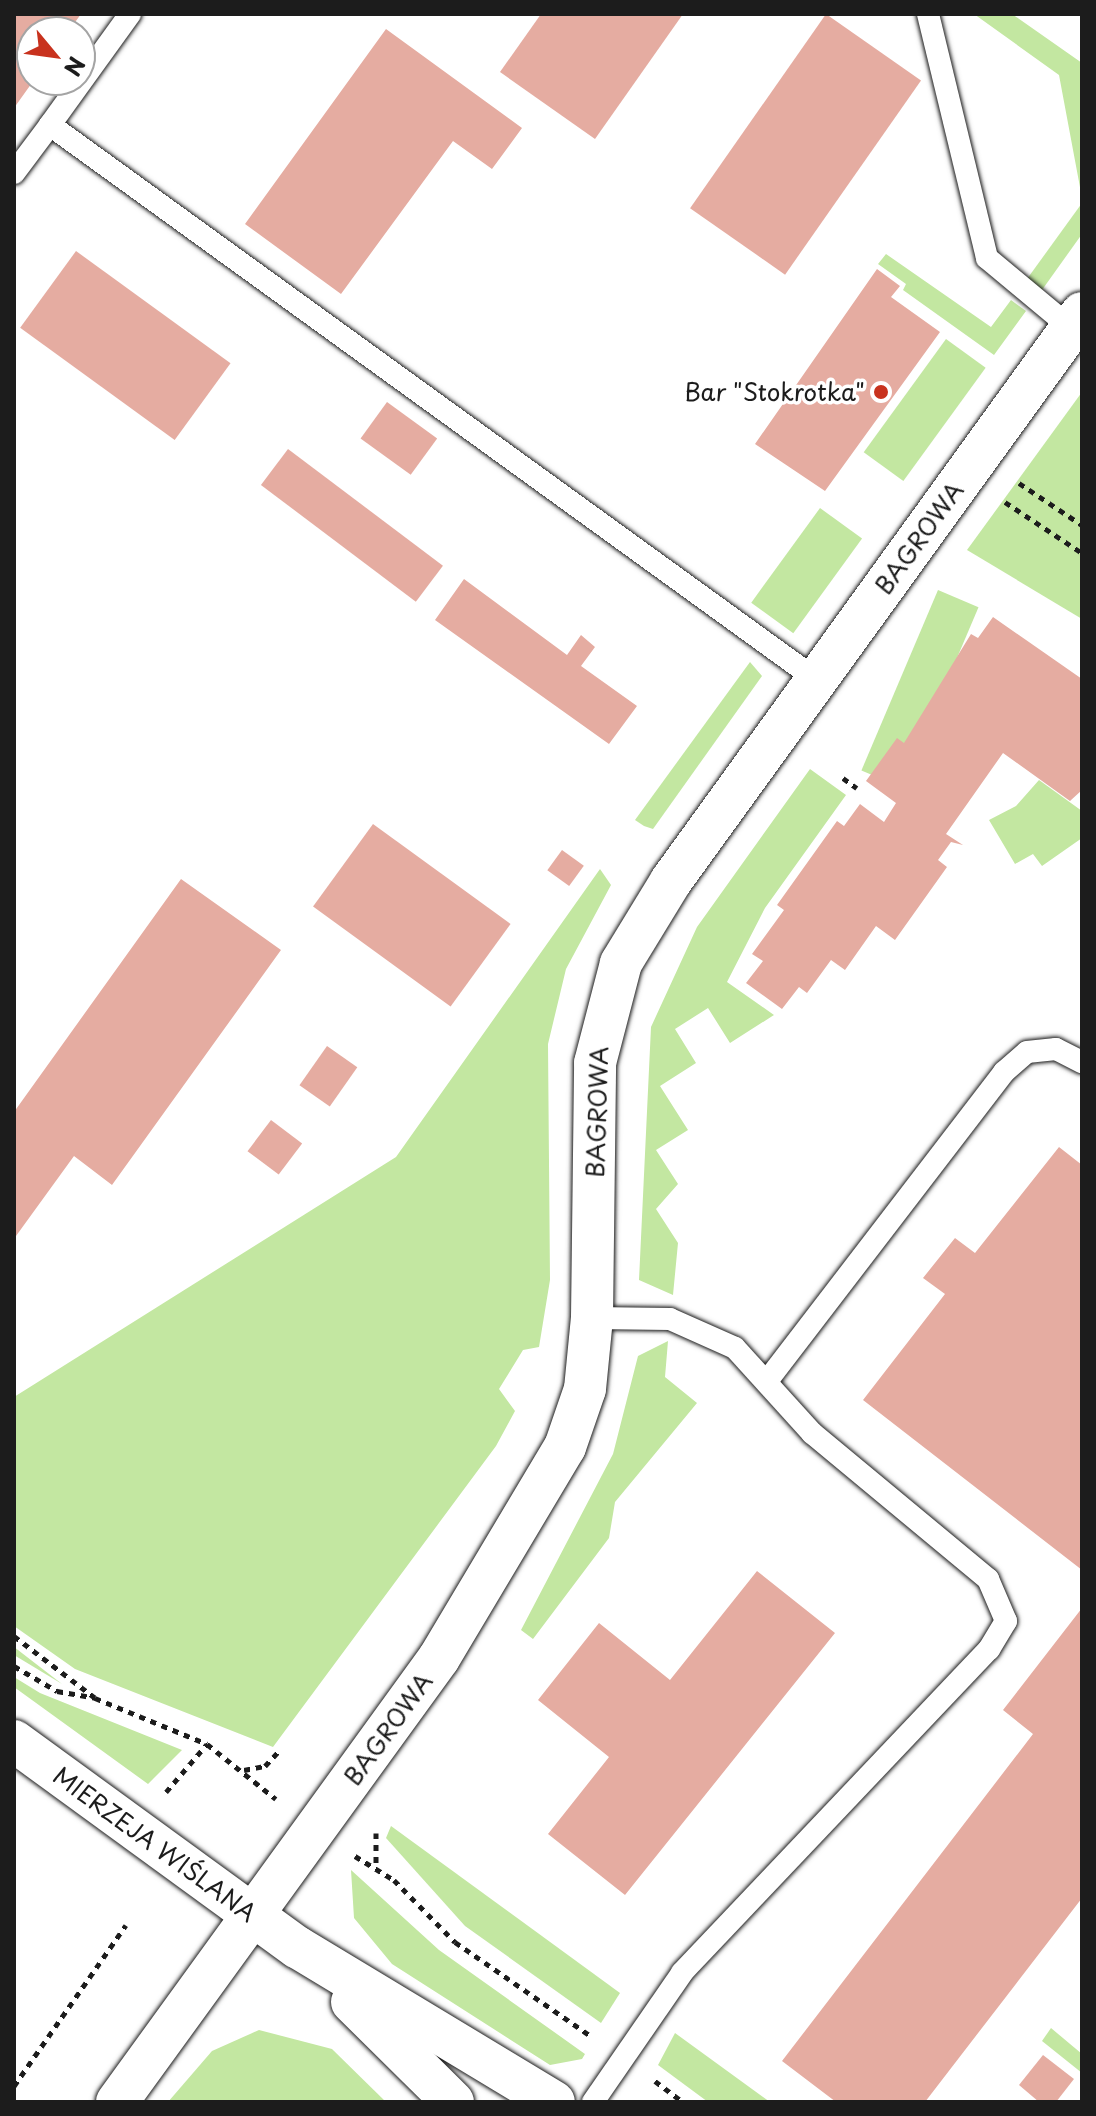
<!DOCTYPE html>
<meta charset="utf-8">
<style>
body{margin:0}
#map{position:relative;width:1096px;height:2116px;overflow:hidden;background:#fff;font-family:"Playpen Sans",sans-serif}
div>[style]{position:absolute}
.green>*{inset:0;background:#c3e7a1;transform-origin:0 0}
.building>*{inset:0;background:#e5aca1;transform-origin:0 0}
.path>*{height:5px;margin-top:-2.5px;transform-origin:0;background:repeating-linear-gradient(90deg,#1c1c1c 0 6px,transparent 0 12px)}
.roads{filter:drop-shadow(0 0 2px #1c1c1c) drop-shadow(0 0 2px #1c1c1c)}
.lane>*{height:22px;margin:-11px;padding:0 11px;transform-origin:11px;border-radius:11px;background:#fff}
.street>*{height:42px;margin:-21px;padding:0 21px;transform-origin:21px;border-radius:21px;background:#fff}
.dots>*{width:22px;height:22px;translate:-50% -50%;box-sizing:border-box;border:4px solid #fff;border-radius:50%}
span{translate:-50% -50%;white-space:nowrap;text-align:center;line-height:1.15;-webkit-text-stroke:7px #fff;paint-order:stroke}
.poi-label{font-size:24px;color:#1c1c1c}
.right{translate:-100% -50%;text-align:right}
.street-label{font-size:24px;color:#1c1c1c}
.frame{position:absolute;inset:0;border:16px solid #1c1c1c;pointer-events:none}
.north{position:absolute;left:16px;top:16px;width:80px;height:80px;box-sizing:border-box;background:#fff;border:2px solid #a4a4a4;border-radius:50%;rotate:119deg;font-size:22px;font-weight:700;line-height:32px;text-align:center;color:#1c1c1c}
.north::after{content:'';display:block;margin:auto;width:28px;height:36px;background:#c8321e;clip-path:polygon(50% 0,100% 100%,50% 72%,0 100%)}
</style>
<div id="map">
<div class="green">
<i style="clip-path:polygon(974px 14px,1012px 14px,1082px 63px,1082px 198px,1059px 75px)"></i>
<i style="clip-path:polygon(1082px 203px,1082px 234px,1042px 290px,1027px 279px)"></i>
<i style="clip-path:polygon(886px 254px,991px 327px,1011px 300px,1026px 311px,994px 355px,903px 290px,906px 284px,878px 264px)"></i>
<i style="left:946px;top:339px;width:49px;height:140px;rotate:36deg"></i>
<i style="clip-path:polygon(1082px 392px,1082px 619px,967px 550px)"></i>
<i style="left:820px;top:508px;width:52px;height:117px;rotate:36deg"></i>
<i style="left:938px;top:590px;width:44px;height:196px;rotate:23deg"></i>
<i style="clip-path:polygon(750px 662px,762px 676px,653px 829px,644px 826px,635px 820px)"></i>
<i style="clip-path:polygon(810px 769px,846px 795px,765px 908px,727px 982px,774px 1015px,730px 1043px,708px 1008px,675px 1029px,696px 1063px,660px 1086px,688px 1130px,656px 1150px,678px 1184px,656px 1209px,678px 1243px,673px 1295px,639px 1280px,651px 1027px,697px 927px)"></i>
<i style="clip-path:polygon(1039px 780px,1082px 811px,1082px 838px,1042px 866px,1033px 854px,1015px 864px,989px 820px,1016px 806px)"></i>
<i style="clip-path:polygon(600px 869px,611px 885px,566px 969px,548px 1044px,550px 1280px,539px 1347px,523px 1350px,499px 1389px,515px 1411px,496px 1446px,273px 1747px,75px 1669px,14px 1626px,14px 1397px,396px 1157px)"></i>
<i style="clip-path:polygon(668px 1341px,665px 1377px,697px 1403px,615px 1502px,609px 1538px,533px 1639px,521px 1630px,613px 1454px,638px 1356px)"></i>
<i style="clip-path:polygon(14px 1647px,18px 1650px,62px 1684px,14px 1655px)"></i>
<i style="clip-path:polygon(14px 1677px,40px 1693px,182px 1750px,148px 1784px,14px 1687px)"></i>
<i style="clip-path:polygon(391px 1826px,620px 1993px,601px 2023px,465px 1926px,386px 1838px)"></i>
<i style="clip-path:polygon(351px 1870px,439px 1950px,585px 2054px,582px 2059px,550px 2065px,392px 1964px,354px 1918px)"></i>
<i style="clip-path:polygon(1051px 2028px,1082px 2054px,1082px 2073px,1042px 2041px)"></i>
<i style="clip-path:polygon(259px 2030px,332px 2049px,386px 2102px,168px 2102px,212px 2051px)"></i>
<i style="clip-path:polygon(675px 2033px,770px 2102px,708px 2102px,658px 2065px)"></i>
</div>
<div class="building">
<i style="clip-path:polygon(14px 14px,81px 14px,68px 32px,32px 32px,34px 80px,14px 108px)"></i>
<i style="clip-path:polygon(541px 14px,683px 14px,595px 139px,500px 72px)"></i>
<i style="left:826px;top:14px;width:116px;height:237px;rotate:35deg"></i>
<i style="clip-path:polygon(386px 29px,522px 128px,492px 169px,453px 141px,341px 294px,245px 224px)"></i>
<i style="left:76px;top:251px;width:191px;height:95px;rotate:36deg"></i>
<i style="clip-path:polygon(877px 269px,900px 286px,891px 297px,940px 332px,825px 491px,755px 444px)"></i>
<i style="left:387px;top:402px;width:62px;height:45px;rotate:36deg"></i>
<i style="left:288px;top:449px;width:194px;height:45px;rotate:37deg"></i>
<i style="clip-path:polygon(464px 579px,567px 655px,581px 635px,595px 647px,581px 666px,637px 706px,609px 744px,435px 620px)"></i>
<i style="clip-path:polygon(993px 617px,1082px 679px,1082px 790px,1070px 801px,1003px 753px,946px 834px,963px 845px,951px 842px,938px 860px,947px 867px,895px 940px,876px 926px,845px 970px,831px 960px,807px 993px,799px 987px,782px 1009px,746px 983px,763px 961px,752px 954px,784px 910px,777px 905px,837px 821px,844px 826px,860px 804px,884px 822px,896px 803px,866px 781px,897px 738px,904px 743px,971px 634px,978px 638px)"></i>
<i style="left:373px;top:824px;width:170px;height:102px;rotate:36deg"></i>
<i style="left:562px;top:850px;width:27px;height:25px;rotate:36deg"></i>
<i style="clip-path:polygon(181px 879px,281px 950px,112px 1185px,74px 1156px,16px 1236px,14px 1112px)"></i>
<i style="left:327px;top:1046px;width:37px;height:48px;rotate:35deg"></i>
<i style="left:271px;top:1120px;width:39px;height:39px;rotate:37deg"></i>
<i style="clip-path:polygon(1059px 1147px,1082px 1165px,1082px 1570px,863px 1400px,945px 1294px,923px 1278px,955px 1238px,975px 1253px)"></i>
<i style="clip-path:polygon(757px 1571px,835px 1633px,625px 1895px,548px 1834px,609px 1757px,538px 1700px,599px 1623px,670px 1680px)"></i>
<i style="clip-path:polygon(1082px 1608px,1082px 1898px,925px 2102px,836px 2102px,782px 2061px,1033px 1734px,1003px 1710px)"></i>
<i style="clip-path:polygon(1043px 2055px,1074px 2079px,1056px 2102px,1039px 2102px,1019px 2085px)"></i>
</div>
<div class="path">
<i style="left:1019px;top:483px;width:76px;rotate:33.7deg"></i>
<i style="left:1005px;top:502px;width:92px;rotate:33.5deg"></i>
<i style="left:843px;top:778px;width:17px;rotate:36deg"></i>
<i style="left:14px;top:1636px;width:101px;rotate:37.3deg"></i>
<i style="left:14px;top:1666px;width:50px;rotate:30.2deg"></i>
<i style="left:57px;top:1691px;width:39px;rotate:10deg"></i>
<i style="left:95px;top:1698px;width:121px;rotate:22.3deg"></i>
<i style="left:207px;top:1744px;width:88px;rotate:38.6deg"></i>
<i style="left:244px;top:1770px;width:21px;rotate:-11deg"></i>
<i style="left:265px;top:1766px;width:22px;rotate:-47deg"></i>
<i style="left:166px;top:1792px;width:63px;rotate:-49.5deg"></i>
<i style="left:376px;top:1833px;width:33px;rotate:90deg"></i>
<i style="left:355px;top:1856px;width:46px;rotate:31.6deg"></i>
<i style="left:394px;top:1880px;width:87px;rotate:45.5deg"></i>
<i style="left:455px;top:1942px;width:165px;rotate:34.7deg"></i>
<i style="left:655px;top:2081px;width:35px;rotate:37deg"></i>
<i style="left:14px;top:2086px;width:196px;rotate:-55.2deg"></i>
</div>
<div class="roads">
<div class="lane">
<i style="left:130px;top:14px;width:137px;rotate:125.8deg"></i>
<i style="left:50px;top:125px;width:947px;rotate:35.89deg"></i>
<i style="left:928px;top:14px;width:251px;rotate:76.4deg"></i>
<i style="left:987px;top:258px;width:109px;rotate:39.8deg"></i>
<i style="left:14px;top:173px;width:60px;rotate:-53.1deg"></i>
<i style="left:592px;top:1318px;width:78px;rotate:0.7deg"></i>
<i style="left:670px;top:1319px;width:71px;rotate:24deg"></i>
<i style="left:735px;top:1348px;width:115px;rotate:47.8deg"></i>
<i style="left:812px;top:1433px;width:229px;rotate:39.7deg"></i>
<i style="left:988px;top:1579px;width:46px;rotate:66.8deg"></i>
<i style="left:1006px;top:1621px;width:33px;rotate:121deg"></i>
<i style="left:989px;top:1649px;width:446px;rotate:133.5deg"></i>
<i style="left:682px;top:1973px;width:157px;rotate:124.6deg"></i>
<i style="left:767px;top:1381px;width:389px;rotate:-52.5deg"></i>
<i style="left:1004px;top:1072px;width:30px;rotate:-41deg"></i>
<i style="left:1027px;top:1052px;width:29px;rotate:-6deg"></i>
<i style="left:1056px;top:1049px;width:29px;rotate:27deg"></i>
</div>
<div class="street">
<i style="left:14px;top:1741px;width:350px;rotate:36.1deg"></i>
<i style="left:297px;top:1947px;width:300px;rotate:31.1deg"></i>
<i style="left:352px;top:2002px;width:142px;rotate:44.7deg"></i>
<i style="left:117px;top:2102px;width:548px;rotate:-54.05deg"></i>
<i style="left:439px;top:1658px;width:246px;rotate:-59.2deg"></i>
<i style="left:565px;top:1447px;width:61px;rotate:-71deg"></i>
<i style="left:585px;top:1389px;width:71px;rotate:-84.4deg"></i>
<i style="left:592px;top:1318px;width:255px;rotate:-89.3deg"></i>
<i style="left:595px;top:1063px;width:103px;rotate:-75.4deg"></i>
<i style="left:621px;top:963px;width:96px;rotate:-58.6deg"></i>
<i style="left:671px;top:881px;width:701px;rotate:-54.11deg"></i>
</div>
</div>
<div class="dots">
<i style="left:881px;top:392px;background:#c8321e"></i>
</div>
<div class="poi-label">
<span class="right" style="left:865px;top:392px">Bar "Stokrotka"</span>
</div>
<div class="street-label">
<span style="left:919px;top:538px;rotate:-54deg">BAGROWA</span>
<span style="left:597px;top:1112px;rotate:-88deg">BAGROWA</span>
<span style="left:388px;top:1729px;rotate:-54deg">BAGROWA</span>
<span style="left:155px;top:1844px;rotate:36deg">MIERZEJA WIŚLANA</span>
</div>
<div class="frame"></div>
<div class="north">N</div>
</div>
